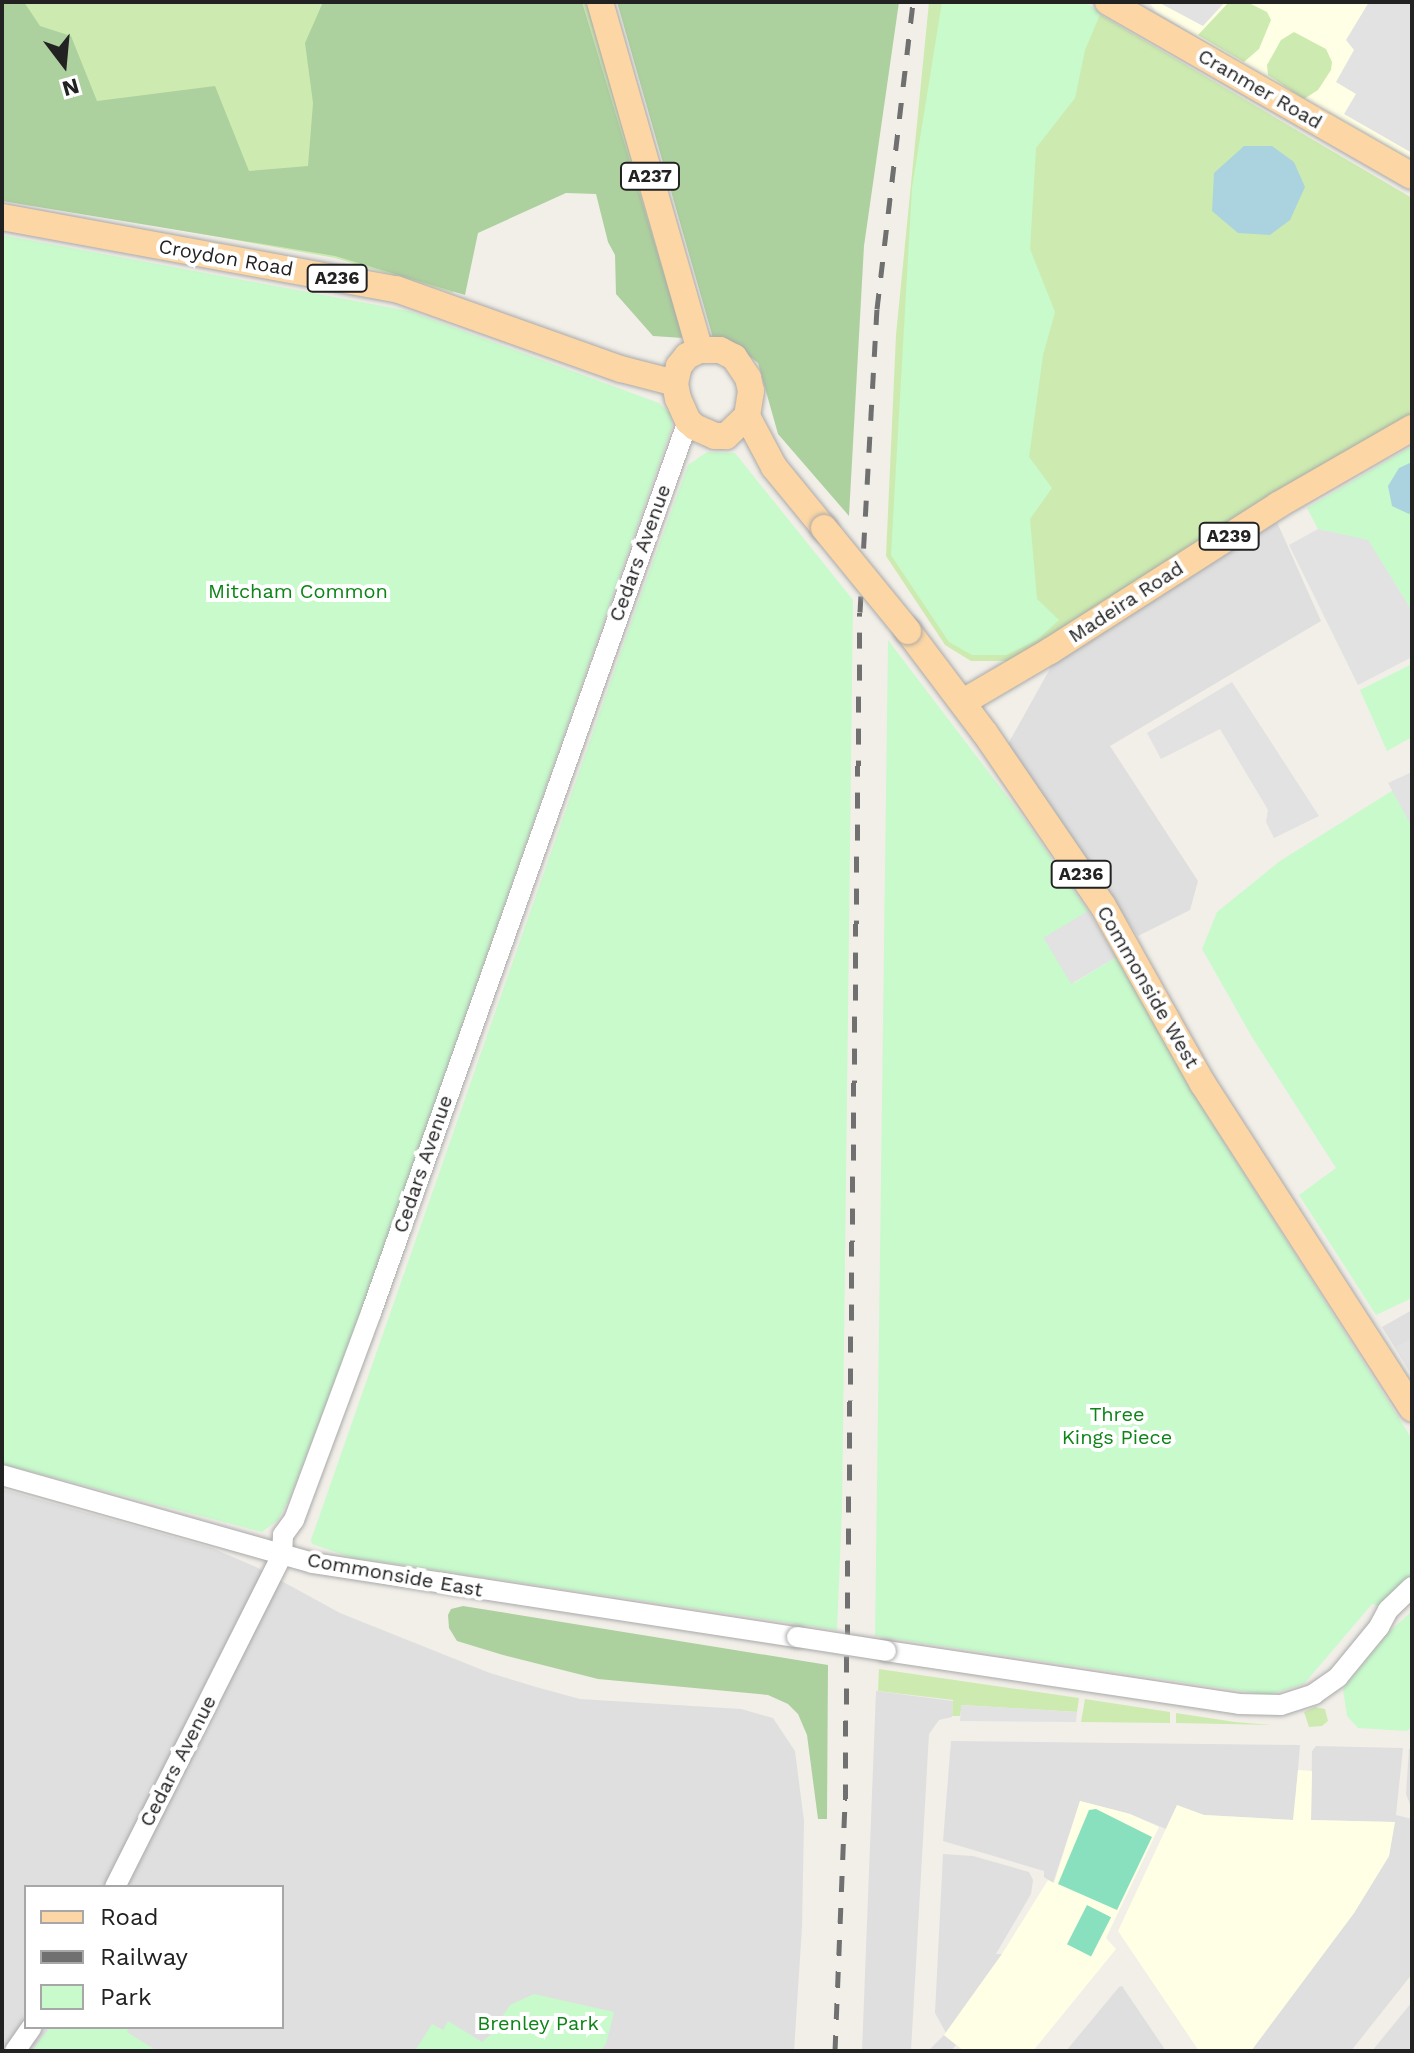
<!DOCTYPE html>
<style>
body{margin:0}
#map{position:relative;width:1414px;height:2053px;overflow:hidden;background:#f2efe9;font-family:"Work Sans",sans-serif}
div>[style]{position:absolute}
.residential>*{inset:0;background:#e0dfdf}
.education>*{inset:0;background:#ffffe5}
.grass>*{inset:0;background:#cdebb0}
.forest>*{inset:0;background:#add19e}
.park>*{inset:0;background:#c8facc}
.pitch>*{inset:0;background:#88e0be;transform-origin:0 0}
.parking>*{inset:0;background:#e2e2e2;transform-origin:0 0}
.water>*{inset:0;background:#aad3df}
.roads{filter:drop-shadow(0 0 2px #a9a9a9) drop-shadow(0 0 2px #a9a9a9)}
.minor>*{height:20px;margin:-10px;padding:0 10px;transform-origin:10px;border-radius:10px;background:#fff}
.major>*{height:26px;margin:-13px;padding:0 13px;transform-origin:13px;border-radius:13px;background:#fcd6a4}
.rail>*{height:5px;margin-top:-2.5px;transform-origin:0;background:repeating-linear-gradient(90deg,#707070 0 16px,transparent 0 32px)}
.bridges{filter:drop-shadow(0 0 2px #a9a9a9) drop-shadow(0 0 2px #a9a9a9)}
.minor-bridge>*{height:20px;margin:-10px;padding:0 10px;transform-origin:10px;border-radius:10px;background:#fff}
.major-bridge>*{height:26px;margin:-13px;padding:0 13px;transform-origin:13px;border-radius:13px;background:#fcd6a4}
span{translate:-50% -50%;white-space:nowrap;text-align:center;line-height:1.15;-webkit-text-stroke:8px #fff;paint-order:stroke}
.shield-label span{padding:2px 6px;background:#fff;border:2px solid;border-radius:6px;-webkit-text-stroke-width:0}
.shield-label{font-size:18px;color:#222;font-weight:700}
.street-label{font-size:20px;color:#222}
.park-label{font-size:20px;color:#0c8416}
.frame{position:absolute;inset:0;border:4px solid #222;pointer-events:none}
.legend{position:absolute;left:24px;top:1885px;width:260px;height:144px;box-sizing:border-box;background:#fff;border:2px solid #a7a7a7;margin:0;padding:10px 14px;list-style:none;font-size:24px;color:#222}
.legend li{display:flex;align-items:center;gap:16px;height:40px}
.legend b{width:40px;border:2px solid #a7a7a7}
.north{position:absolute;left:24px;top:24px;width:80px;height:80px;-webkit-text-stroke:6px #fff;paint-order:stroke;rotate:164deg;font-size:22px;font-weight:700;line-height:32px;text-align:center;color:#222}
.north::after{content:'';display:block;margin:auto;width:28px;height:36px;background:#222;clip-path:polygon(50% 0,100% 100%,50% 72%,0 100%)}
</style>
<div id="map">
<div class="residential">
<i style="clip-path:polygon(1277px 522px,1321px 621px,1110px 746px,1198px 881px,1190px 910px,1138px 936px,1008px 744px,1052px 665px)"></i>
<i style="clip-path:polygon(1412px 1310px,1412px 1375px,1382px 1327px)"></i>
<i style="clip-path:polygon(evenodd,2px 1489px,212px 1548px,256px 1567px,340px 1613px,490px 1673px,536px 1687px,580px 1699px,741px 1709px,773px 1718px,795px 1751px,804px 1821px,802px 1927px,794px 2051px,2px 2051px,2px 1489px,26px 1887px,282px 1887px,282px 2027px,26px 2027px,26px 1887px)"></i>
<i style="clip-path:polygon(876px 1691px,953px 1701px,952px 1717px,939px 1720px,929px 1734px,911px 2051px,862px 2051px)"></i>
<i style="clip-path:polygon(951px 1741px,1300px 1745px,1294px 1820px,1204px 1815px,1177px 1806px,1166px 1829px,1130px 1814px,1080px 1801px,1053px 1883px,1044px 1877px,1044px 1871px,943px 1841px)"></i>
<i style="clip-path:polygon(1316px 1746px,1403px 1748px,1396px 1815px,1412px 1819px,1412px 1974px,1351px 2051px,1251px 2051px,1354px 1913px,1389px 1856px,1394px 1822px,1311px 1820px,1312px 1751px)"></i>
<i style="clip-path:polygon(1409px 1749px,1412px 1749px,1412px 1810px,1406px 1794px)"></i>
<i style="clip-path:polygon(943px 1854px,973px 1856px,1029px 1872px,1033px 1880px,1031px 1894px,996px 1954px,1002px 1954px,946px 2033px,935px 2013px)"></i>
<i style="clip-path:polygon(1122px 1986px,1166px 2051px,1066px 2051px,1119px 1987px)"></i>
<i style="clip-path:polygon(1412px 2002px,1412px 2051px,1372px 2051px)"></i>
<i style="clip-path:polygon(944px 2035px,956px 2045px,951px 2051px,928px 2051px)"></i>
</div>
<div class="education">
<i style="clip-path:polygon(1149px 2px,1412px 2px,1412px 161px,1264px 77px,1156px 12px)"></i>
<i style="clip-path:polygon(1298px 1770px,1312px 1771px,1311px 1820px,1395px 1822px,1389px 1856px,1354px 1913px,1251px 2051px,1199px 2051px,1118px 1931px,1177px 1805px,1204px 1815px,1293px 1820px)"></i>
<i style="clip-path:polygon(1080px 1801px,1130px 1814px,1159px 1827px,1106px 1938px,1116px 1949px,1033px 2051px,964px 2051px,944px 2035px,1002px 1954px,1048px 1880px,1054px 1883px)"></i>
</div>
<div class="grass">
<i style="clip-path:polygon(2px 2px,590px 2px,683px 328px,658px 329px,599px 189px,567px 184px,478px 225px,453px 293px,335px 258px,2px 198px)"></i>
<i style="clip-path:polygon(929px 2px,1079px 2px,1412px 198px,1412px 415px,1317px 468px,1010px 661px,971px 661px,945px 645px,886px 556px,896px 335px)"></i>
<i style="clip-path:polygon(1229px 2px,1247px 2px,1267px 12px,1271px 20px,1259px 49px,1244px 62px,1198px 35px)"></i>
<i style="clip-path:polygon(1294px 32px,1326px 49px,1332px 62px,1331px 70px,1318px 90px,1304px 99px,1268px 75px,1267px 65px,1281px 40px)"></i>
<i style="clip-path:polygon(879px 1669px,1079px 1698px,1077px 1712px,962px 1705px,960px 1716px,952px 1716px,953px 1700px,878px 1691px)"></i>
<i style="clip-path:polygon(1085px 1699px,1170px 1712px,1170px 1723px,1081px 1722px)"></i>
<i style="clip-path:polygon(1315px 1707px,1325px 1709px,1328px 1721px,1322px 1726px,1309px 1727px,1304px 1712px)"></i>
<i style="clip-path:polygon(1176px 1713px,1235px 1722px,1272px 1725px,1176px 1723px)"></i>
</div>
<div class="forest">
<i style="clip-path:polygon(2px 2px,24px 2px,40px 26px,71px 36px,97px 101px,215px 86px,249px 171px,308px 166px,313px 103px,305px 43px,323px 2px,582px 2px,683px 338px,653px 336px,616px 294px,615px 255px,608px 242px,596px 194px,566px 193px,478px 233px,465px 295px,335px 256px,2px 201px)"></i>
<i style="clip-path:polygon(617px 2px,899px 2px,864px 246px,849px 516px,778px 434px,758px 363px,736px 346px,713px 338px)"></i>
<i style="clip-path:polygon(463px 1606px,828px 1665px,827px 1819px,818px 1819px,807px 1735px,798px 1714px,788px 1704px,768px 1695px,598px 1679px,503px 1655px,457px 1641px,449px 1628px,448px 1615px,451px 1609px)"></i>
</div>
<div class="park">
<i style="clip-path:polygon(942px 2px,1084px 2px,1101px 12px,1085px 50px,1075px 98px,1036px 148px,1030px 249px,1055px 312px,1043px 355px,1029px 457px,1052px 488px,1030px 519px,1037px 599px,1059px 620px,1037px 640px,1006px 655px,972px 655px,949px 642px,891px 555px,912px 188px)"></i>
<i style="clip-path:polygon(2px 235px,409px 311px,659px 403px,671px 414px,672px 427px,359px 1319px,291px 1495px,278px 1520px,262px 1532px,2px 1464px)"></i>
<i style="clip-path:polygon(1412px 446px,1412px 611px,1368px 541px,1318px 529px,1307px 508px)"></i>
<i style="clip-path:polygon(707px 452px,735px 453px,853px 600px,842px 1510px,837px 1630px,350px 1557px,312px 1544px,311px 1540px,639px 600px,688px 465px)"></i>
<i style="clip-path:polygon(888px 640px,1028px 824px,1088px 911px,1044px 939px,1074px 983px,1116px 957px,1205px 1112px,1412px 1439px,1412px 1575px,1380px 1606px,1372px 1604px,1304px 1684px,1268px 1695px,875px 1636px)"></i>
<i style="clip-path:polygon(1412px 664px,1412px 737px,1387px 751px,1360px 690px)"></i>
<i style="clip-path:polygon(1395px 789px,1412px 815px,1412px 1298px,1376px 1315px,1299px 1195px,1336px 1168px,1252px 1037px,1202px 949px,1217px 912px,1280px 861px)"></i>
<i style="clip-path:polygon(1412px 1611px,1412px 1727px,1407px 1731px,1358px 1728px,1347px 1716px,1343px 1689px,1389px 1632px)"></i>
<i style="clip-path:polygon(534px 1994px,614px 2012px,606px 2044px,600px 2051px,415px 2051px,432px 2024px,443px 2030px,448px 2021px,482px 2042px,491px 2034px,510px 2005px)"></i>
<i style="clip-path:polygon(50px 2027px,129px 2027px,127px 2032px,157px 2051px,32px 2051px)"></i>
</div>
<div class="pitch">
<i style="clip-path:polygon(1096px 1809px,1152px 1837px,1117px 1910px,1058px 1884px,1089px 1810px)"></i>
<i style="left:1087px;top:1905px;width:27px;height:44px;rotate:27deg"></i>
</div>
<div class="parking">
<i style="clip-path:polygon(1158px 2px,1225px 2px,1203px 26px)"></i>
<i style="clip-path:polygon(1369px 2px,1412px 2px,1412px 153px,1344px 114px,1356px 94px,1336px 82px,1354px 50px,1346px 40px)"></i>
<i style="clip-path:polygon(1318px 529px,1368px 540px,1412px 611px,1412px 657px,1358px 685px,1289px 545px)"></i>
<i style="clip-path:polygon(1232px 682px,1319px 816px,1274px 838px,1266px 822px,1268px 810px,1220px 729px,1161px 759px,1147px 733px)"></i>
<i style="clip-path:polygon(1412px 772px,1412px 827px,1388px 783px)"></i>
<i style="left:1088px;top:911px;width:54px;height:52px;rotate:59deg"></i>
<i style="clip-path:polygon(1412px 1338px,1412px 1376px,1395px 1347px)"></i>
<i style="clip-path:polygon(961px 1705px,1045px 1710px,1077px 1712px,1076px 1722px,960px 1721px)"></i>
</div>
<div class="water">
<i style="clip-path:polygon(1244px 146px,1272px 146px,1294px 162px,1305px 187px,1290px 220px,1270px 235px,1238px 233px,1212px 211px,1214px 173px)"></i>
<i style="clip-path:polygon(1412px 462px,1412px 512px,1409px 514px,1392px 506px,1388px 486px,1399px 468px)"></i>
</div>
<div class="roads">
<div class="minor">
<i style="left:2px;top:1475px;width:322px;rotate:15.8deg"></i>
<i style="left:312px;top:1563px;width:491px;rotate:8.7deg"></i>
<i style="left:886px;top:1651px;width:357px;rotate:8.5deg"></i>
<i style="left:1239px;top:1704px;width:42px;rotate:1.4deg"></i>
<i style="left:1281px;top:1705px;width:35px;rotate:-18deg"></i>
<i style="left:1314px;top:1694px;width:29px;rotate:-35deg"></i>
<i style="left:1338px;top:1677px;width:65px;rotate:-50.6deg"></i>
<i style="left:1379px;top:1627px;width:19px;rotate:-62deg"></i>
<i style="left:1388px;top:1610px;width:33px;rotate:-44deg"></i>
<i style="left:115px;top:1887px;width:372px;rotate:-63.3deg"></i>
<i style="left:282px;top:1555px;width:20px;rotate:-87deg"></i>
<i style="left:283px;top:1535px;width:19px;rotate:-54deg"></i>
<i style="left:294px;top:1520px;width:221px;rotate:-69.6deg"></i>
<i style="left:371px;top:1313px;width:947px;rotate:-70.44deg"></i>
<i style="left:15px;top:2051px;width:29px;rotate:-55deg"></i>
</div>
<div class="major">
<i style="left:600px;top:2px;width:362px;rotate:74deg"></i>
<i style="left:1108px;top:2px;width:350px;rotate:29.8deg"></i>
<i style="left:2px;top:217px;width:401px;rotate:10.4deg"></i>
<i style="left:396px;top:289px;width:239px;rotate:19.6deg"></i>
<i style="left:621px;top:369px;width:56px;rotate:14.5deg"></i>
<i style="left:700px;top:350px;width:20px"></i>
<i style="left:720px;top:350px;width:16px;rotate:27deg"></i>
<i style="left:734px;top:357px;width:25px;rotate:56deg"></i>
<i style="left:748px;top:378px;width:13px;rotate:77deg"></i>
<i style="left:751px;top:391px;width:25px;rotate:99deg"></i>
<i style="left:747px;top:416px;width:29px;rotate:136deg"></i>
<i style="left:726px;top:436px;width:11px;rotate:180deg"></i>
<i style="left:715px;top:436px;width:22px;rotate:-156deg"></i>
<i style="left:695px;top:427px;width:9px;rotate:-139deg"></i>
<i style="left:688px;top:421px;width:24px;rotate:-114deg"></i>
<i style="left:678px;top:399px;width:16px;rotate:-101deg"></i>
<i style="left:675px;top:383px;width:17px;rotate:-77deg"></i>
<i style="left:679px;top:366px;width:13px;rotate:-51deg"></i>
<i style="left:687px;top:356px;width:14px;rotate:-25deg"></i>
<i style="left:747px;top:416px;width:58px;rotate:62.1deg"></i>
<i style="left:774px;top:467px;width:79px;rotate:50.7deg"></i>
<i style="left:908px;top:631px;width:128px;rotate:53deg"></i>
<i style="left:985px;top:733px;width:209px;rotate:55.7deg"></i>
<i style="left:1103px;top:906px;width:204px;rotate:60.7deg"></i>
<i style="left:1203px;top:1084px;width:386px;rotate:57.2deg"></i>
<i style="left:963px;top:702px;width:101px;rotate:-30.4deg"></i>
<i style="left:1050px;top:651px;width:271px;rotate:-32.6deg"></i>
<i style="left:1278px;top:505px;width:155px;rotate:-29.9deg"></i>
</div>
</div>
<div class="rail">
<i style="left:835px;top:2051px;width:251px;rotate:-87.7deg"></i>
<i style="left:845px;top:1800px;width:1188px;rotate:-89.28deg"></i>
<i style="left:860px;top:612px;width:303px;rotate:-86.8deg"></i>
<i style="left:877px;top:309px;width:309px;rotate:-83.3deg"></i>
</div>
<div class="bridges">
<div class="minor-bridge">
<i style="left:797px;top:1637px;width:90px;rotate:8.9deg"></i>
</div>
<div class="major-bridge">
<i style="left:824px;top:528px;width:133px;rotate:50.8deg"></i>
</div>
</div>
<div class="shield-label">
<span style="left:650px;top:176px">A237</span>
<span style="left:337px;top:278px">A236</span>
<span style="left:1229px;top:536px">A239</span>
<span style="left:1081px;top:874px">A236</span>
</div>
<div class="street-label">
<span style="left:1260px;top:89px;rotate:30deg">Cranmer Road</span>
<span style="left:226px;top:258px;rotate:10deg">Croydon Road</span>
<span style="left:640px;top:553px;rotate:-70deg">Cedars Avenue</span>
<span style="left:1126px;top:602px;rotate:-33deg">Madeira Road</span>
<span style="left:1148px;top:987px;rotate:60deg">Commonside West</span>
<span style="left:423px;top:1164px;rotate:-71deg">Cedars Avenue</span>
<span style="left:395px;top:1575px;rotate:10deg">Commonside East</span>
<span style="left:178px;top:1761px;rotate:-63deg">Cedars Avenue</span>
</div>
<div class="park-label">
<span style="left:298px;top:591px">Mitcham Common</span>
<span style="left:1117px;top:1426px">Three<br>Kings Piece</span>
<span style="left:538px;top:2023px">Brenley Park</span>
</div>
<div class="frame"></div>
<ul class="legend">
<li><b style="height:10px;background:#fcd6a4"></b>Road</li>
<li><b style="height:10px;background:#707070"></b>Railway</li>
<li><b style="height:22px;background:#c8facc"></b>Park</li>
</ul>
<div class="north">N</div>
</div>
